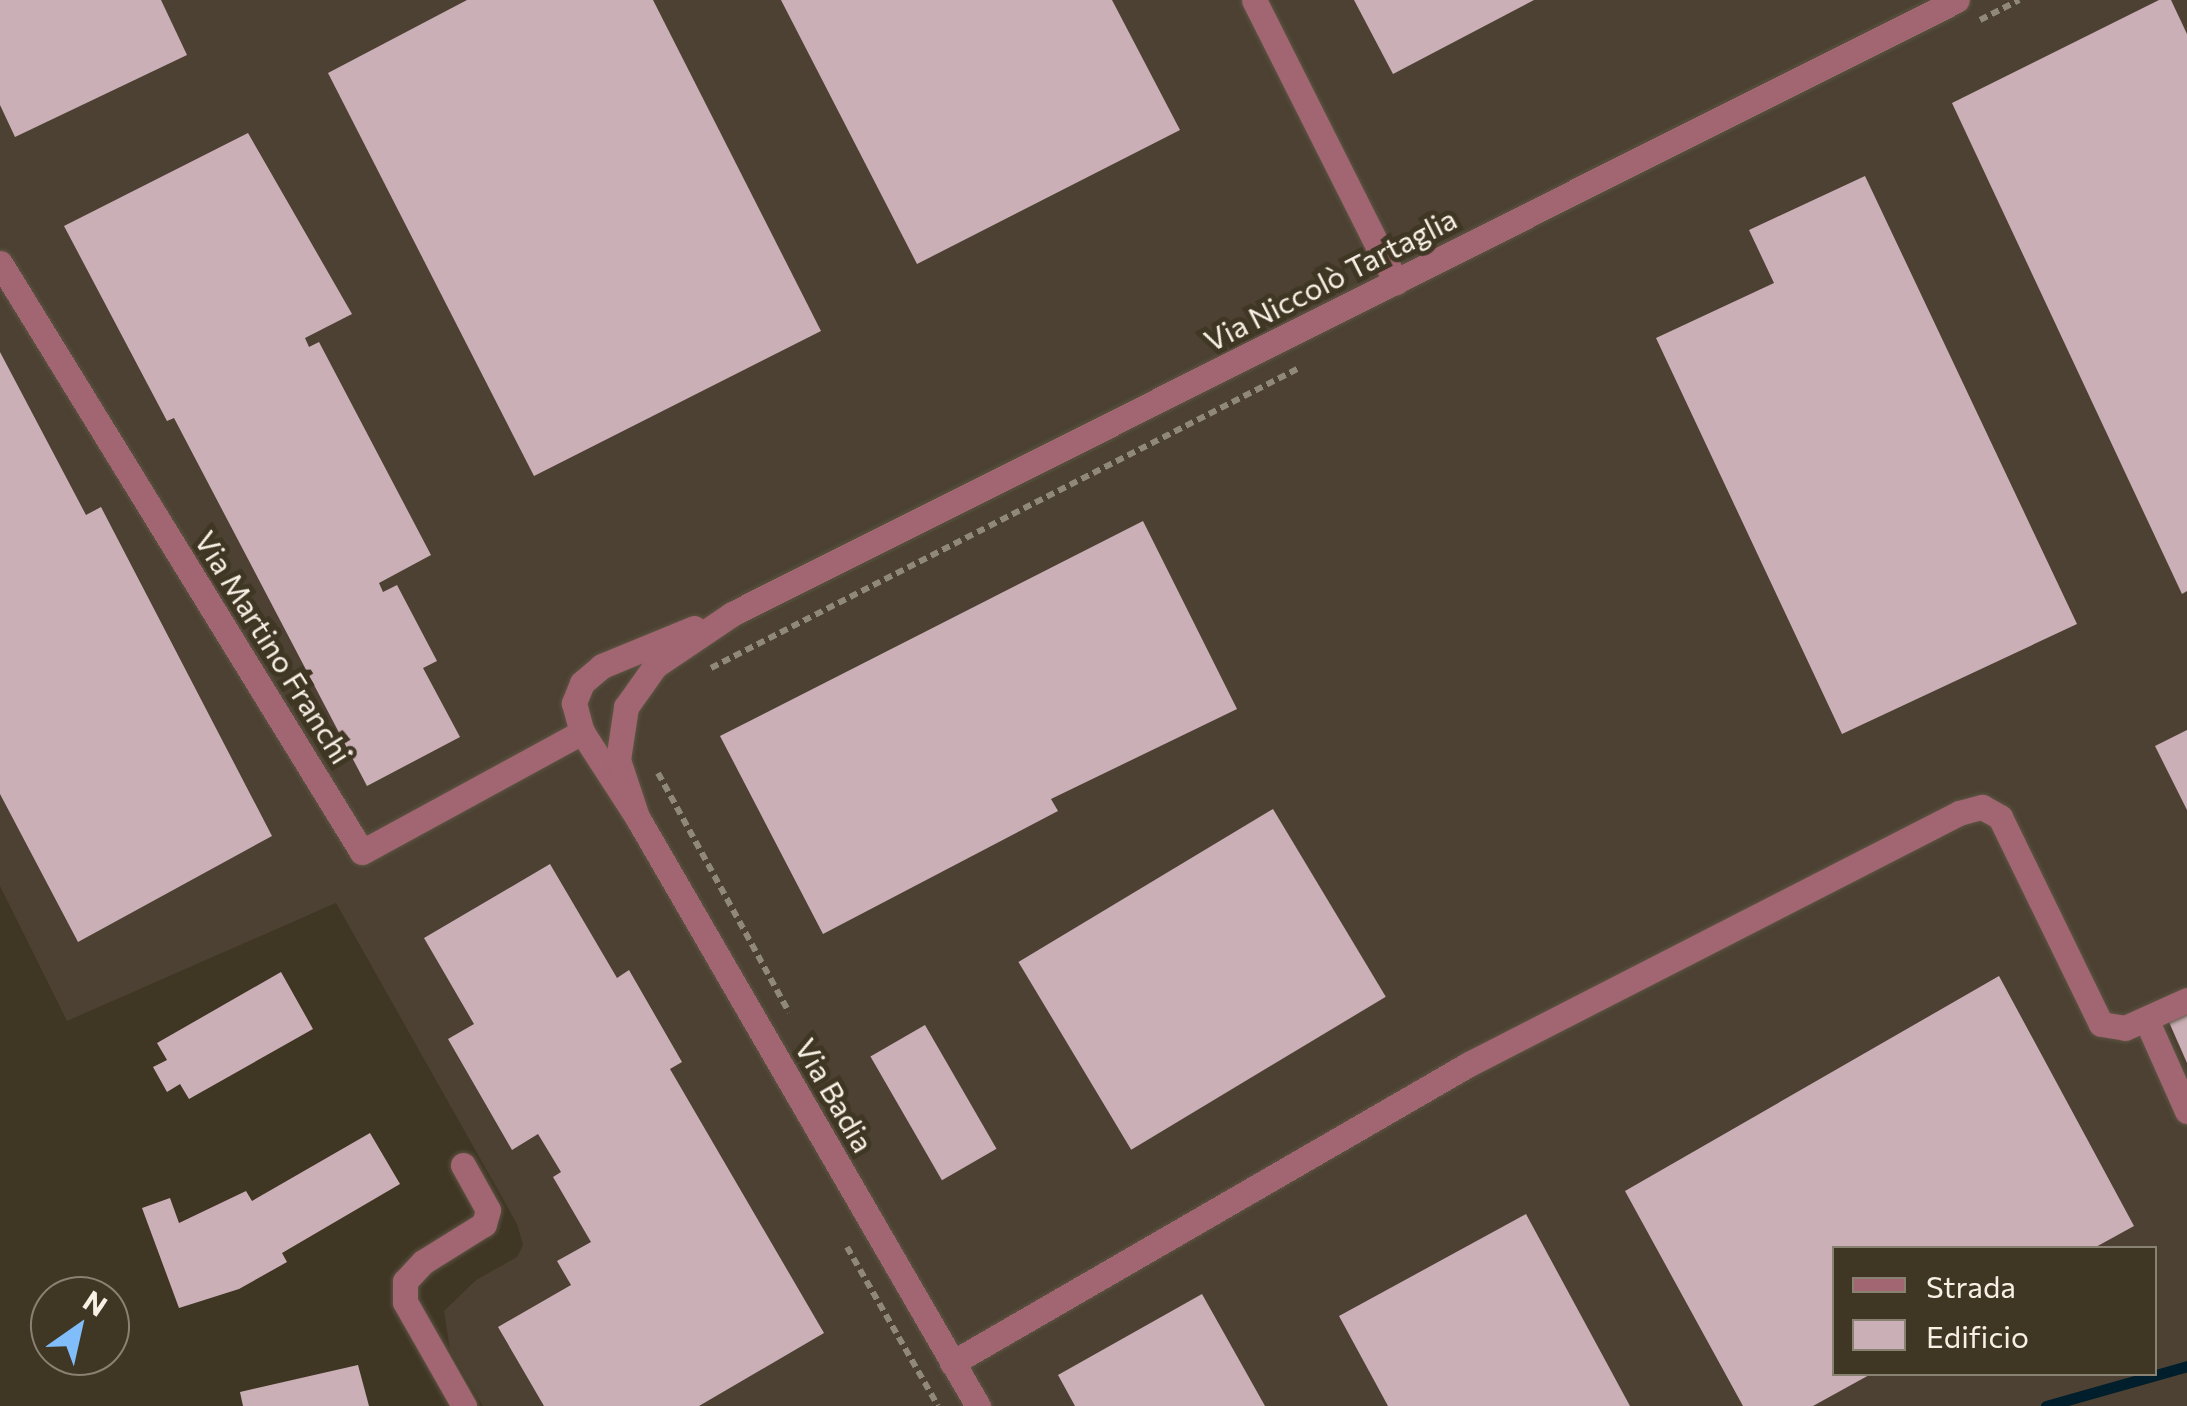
<!DOCTYPE html>
<meta charset="utf-8">
<style>
body{margin:0}
#map{position:relative;width:2187px;height:1406px;overflow:hidden;background:#403624;font-family:Commissioner,sans-serif}
div>[style]{position:absolute}
.industrial>*{inset:0;background:#4c4132}
.stream>*{height:11px;margin:-5.5px;padding:0 5.5px;transform-origin:5.5px;border-radius:5.5px;background:#001e2b}
.building>*{inset:0;background:#cbafb7;transform-origin:0 0}
.path>*{height:6px;margin-top:-3px;transform-origin:0;background:repeating-linear-gradient(90deg,#908879 0 8px,transparent 0 13px)}
.roads{filter:drop-shadow(0 0 2px #5d5443) drop-shadow(0 0 2px #5d5443)}
.minor>*{height:25px;margin:-12.5px;padding:0 12.5px;transform-origin:12.5px;border-radius:12.5px;background:#a16671}
span{translate:-50% -50%;white-space:nowrap;text-align:center;line-height:1.15;-webkit-text-stroke:10px #403624;paint-order:stroke}
.street-label{font-size:30px;color:#f7f1e5}
.legend{position:absolute;left:1832px;top:1246px;width:325px;height:130px;box-sizing:border-box;background:#403624;border:2px solid #898171;margin:0;padding:12px 18px;list-style:none;font-size:30px;color:#f7f1e5}
.legend li{display:flex;align-items:center;gap:20px;height:50px}
.legend b{width:50px;border:2px solid #898171}
.north{position:absolute;left:30px;top:1276px;width:100px;height:100px;box-sizing:border-box;background:#403624;border:2px solid #898171;border-radius:50%;rotate:34deg;font-size:28px;font-weight:700;line-height:40px;text-align:center;color:#f7f1e5}
.north::after{content:'';display:block;margin:auto;width:35px;height:45px;background:#81bdfa;clip-path:polygon(50% 0,100% 100%,50% 72%,0 100%)}
</style>
<div id="map">
<div class="industrial">
<i style="clip-path:polygon(evenodd,0 0,2187px 0,2187px 1406px,483px 1406px,450px 1350px,444px 1311px,476px 1280px,517px 1257px,523px 1245px,517px 1224px,336px 903px,67px 1021px,0 886px,0 0,1834px 1248px,2154px 1248px,2154px 1374px,1834px 1374px,1834px 1248px)"></i>
</div>
<div class="stream">
<i style="left:2046px;top:1406px;width:147px;rotate:-15.8deg"></i>
</div>
<div class="building">
<i style="clip-path:polygon(0 0,161px 0,187px 55px,15px 137px,0 105px)"></i>
<i style="clip-path:polygon(467px 0,653px 0,821px 331px,534px 476px,328px 73px)"></i>
<i style="clip-path:polygon(781px 0,1112px 0,1180px 130px,917px 264px)"></i>
<i style="clip-path:polygon(1354px 0,1534px 0,1393px 74px)"></i>
<i style="clip-path:polygon(2159px 0,2171px 0,2187px 34px,2187px 591px,2182px 594px,1952px 103px)"></i>
<i style="clip-path:polygon(248px 133px,352px 314px,305px 338px,309px 347px,319px 342px,431px 555px,379px 583px,383px 592px,397px 585px,437px 661px,423px 668px,460px 737px,367px 786px,174px 418px,167px 421px,64px 226px)"></i>
<i style="clip-path:polygon(1865px 176px,2077px 624px,1842px 734px,1656px 338px,1774px 283px,1749px 230px)"></i>
<i style="clip-path:polygon(0 352px,86px 515px,101px 507px,272px 836px,78px 942px,0 794px)"></i>
<i style="clip-path:polygon(1143px 521px,1237px 709px,1051px 799px,1058px 811px,823px 934px,720px 736px)"></i>
<i style="clip-path:polygon(2187px 730px,2187px 810px,2155px 746px)"></i>
<i style="left:1273px;top:809px;width:219px;height:297px;rotate:59deg"></i>
<i style="clip-path:polygon(550px 864px,617px 978px,629px 970px,682px 1062px,670px 1069px,824px 1333px,699px 1406px,544px 1406px,498px 1327px,571px 1285px,557px 1261px,591px 1242px,553px 1177px,561px 1172px,538px 1134px,512px 1150px,448px 1039px,474px 1024px,424px 938px)"></i>
<i style="clip-path:polygon(281px 972px,313px 1029px,189px 1099px,180px 1084px,167px 1092px,153px 1067px,167px 1060px,157px 1043px)"></i>
<i style="clip-path:polygon(1999px 976px,2134px 1226px,2094px 1248px,1834px 1248px,1834px 1374px,1871px 1374px,1813px 1406px,1743px 1406px,1625px 1191px)"></i>
<i style="clip-path:polygon(2187px 1014px,2187px 1063px,2169px 1022px)"></i>
<i style="left:925px;top:1025px;width:143px;height:63px;rotate:60deg"></i>
<i style="clip-path:polygon(370px 1133px,400px 1184px,282px 1253px,287px 1262px,239px 1289px,179px 1308px,142px 1208px,170px 1198px,179px 1223px,246px 1191px,252px 1201px)"></i>
<i style="clip-path:polygon(1526px 1214px,1630px 1406px,1388px 1406px,1339px 1316px)"></i>
<i style="clip-path:polygon(1202px 1294px,1265px 1406px,1075px 1406px,1058px 1375px)"></i>
<i style="clip-path:polygon(358px 1365px,369px 1406px,243px 1406px,240px 1392px)"></i>
</div>
<div class="path">
<i style="left:1980px;top:20px;width:44px;rotate:-27.1deg"></i>
<i style="left:711px;top:668px;width:658px;rotate:-27.03deg"></i>
<i style="left:658px;top:773px;width:273px;rotate:61.3deg"></i>
<i style="left:847px;top:1247px;width:183px;rotate:60.2deg"></i>
</div>
<div class="roads">
<div class="minor">
<i style="left:1254px;top:0;width:316px;rotate:63.3deg"></i>
<i style="left:0;top:263px;width:691px;rotate:58.43deg"></i>
<i style="left:362px;top:852px;width:251px;rotate:-28.6deg"></i>
<i style="left:694px;top:628px;width:100px;rotate:157.6deg"></i>
<i style="left:602px;top:666px;width:26px;rotate:140deg"></i>
<i style="left:582px;top:683px;width:22px;rotate:112deg"></i>
<i style="left:574px;top:703px;width:30px;rotate:75deg"></i>
<i style="left:582px;top:732px;width:101px;rotate:57.1deg"></i>
<i style="left:637px;top:817px;width:681px;rotate:59.93deg"></i>
<i style="left:637px;top:817px;width:60px;rotate:-108.4deg"></i>
<i style="left:618px;top:760px;width:54px;rotate:-81.4deg"></i>
<i style="left:626px;top:707px;width:50px;rotate:-54.7deg"></i>
<i style="left:655px;top:666px;width:93px;rotate:-34deg"></i>
<i style="left:732px;top:614px;width:1370px;rotate:-26.62deg"></i>
<i style="left:2146px;top:1019px;width:101px;rotate:66deg"></i>
<i style="left:463px;top:1165px;width:51px;rotate:60.9deg"></i>
<i style="left:488px;top:1210px;width:15px;rotate:106deg"></i>
<i style="left:484px;top:1224px;width:72px;rotate:148.1deg"></i>
<i style="left:423px;top:1262px;width:26px;rotate:133deg"></i>
<i style="left:405px;top:1281px;width:21px;rotate:90deg"></i>
<i style="left:405px;top:1302px;width:120px;rotate:60.4deg"></i>
<i style="left:952px;top:1363px;width:597px;rotate:-30.04deg"></i>
<i style="left:1469px;top:1064px;width:551px;rotate:-27.12deg"></i>
<i style="left:1959px;top:813px;width:24px;rotate:-15deg"></i>
<i style="left:1982px;top:807px;width:21px;rotate:29deg"></i>
<i style="left:2000px;top:817px;width:230px;rotate:64deg"></i>
<i style="left:2101px;top:1024px;width:24px;rotate:9deg"></i>
<i style="left:2125px;top:1028px;width:68px;rotate:-24.3deg"></i>
</div>
</div>
<div class="street-label">
<span style="left:1330px;top:279px;rotate:-27deg">Via Niccolò Tartaglia</span>
<span style="left:274px;top:647px;rotate:58deg">Via Martino Franchi</span>
<span style="left:835px;top:1095px;rotate:60deg">Via Badia</span>
</div>
<ul class="legend">
<li><b style="height:12px;background:#a16671"></b>Strada</li>
<li><b style="height:28px;background:#cbafb7"></b>Edificio</li>
</ul>
<div class="north">N</div>
</div>
